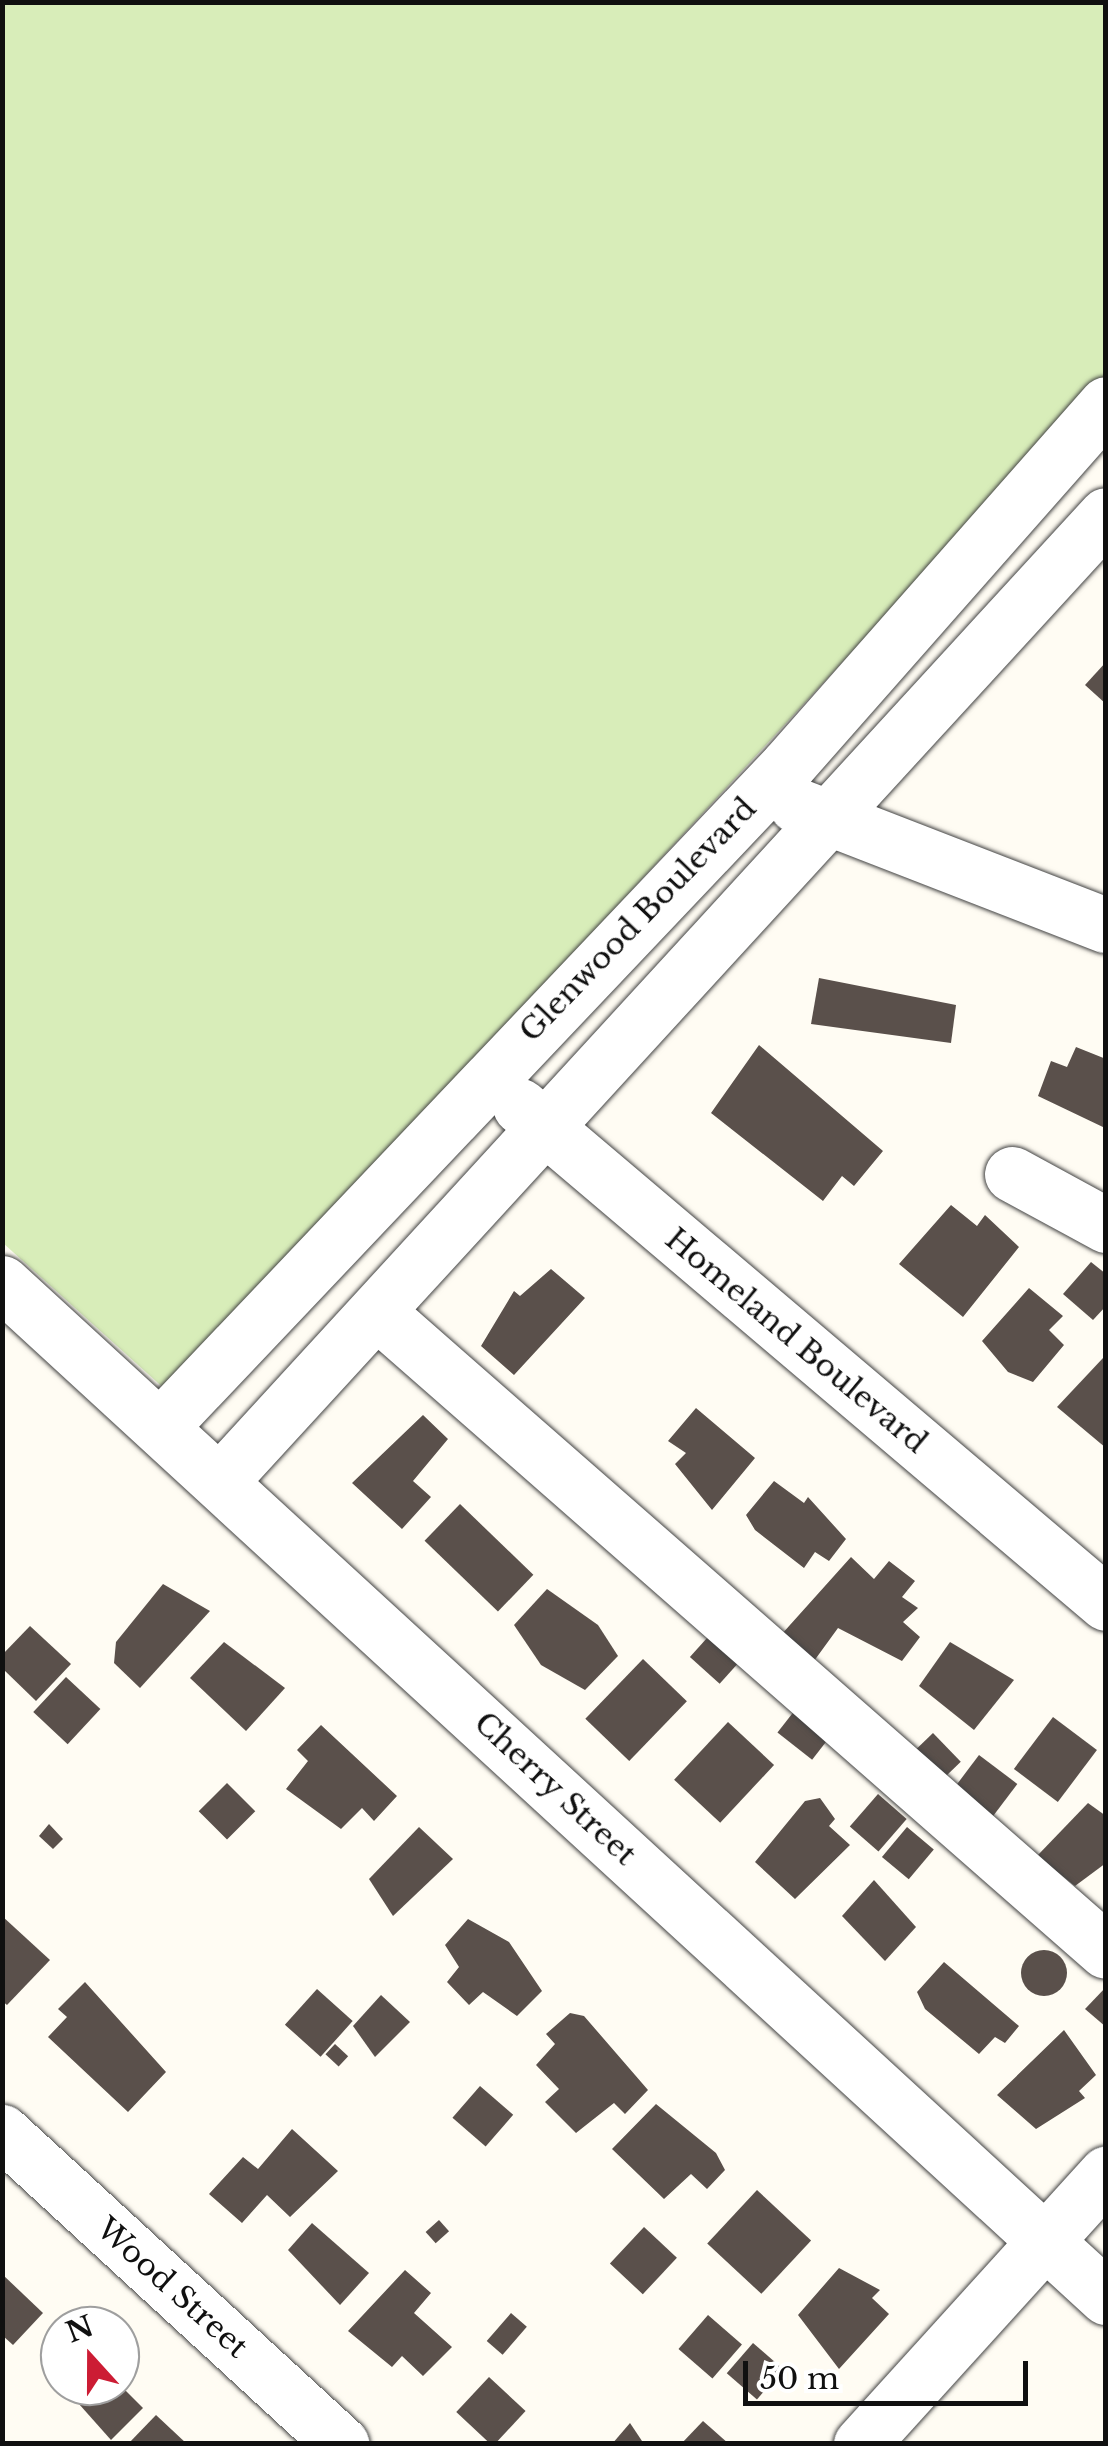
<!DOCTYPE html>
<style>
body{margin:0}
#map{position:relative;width:1108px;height:2446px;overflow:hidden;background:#fffcf3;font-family:"Libre Baskerville",serif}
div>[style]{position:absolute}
.green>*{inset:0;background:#d8edb9}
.building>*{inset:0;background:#5a504b;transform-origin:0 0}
.round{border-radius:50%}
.roads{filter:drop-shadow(0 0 2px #434343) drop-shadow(0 0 2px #434343)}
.minor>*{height:55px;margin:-27.5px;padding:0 27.5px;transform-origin:27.5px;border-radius:27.5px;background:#fff}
span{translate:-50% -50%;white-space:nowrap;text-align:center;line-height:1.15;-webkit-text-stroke:10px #fff;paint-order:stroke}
.street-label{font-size:30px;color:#101010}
.frame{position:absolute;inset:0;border:5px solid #101010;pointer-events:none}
.north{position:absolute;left:40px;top:2306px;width:100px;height:100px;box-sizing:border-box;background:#fff;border:2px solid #9f9f9f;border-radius:50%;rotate:339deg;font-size:28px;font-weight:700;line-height:40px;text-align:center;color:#101010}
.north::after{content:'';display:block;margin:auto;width:35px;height:45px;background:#cc1c34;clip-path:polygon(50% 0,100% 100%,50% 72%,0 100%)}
.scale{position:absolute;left:743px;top:2361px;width:285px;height:45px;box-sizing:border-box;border:5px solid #101010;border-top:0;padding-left:12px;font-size:30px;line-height:35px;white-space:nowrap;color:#101010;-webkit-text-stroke:8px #fff;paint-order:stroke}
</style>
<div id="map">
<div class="green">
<i style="clip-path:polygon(2px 3px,1105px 3px,1105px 378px,168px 1392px,3px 1243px)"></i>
</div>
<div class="building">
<i style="clip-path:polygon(1106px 662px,1106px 704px,1085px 685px)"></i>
<i style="clip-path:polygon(819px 978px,956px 1005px,951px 1043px,811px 1024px)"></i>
<i style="clip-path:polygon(759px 1045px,883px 1151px,854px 1186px,842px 1176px,823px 1201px,711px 1113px)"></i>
<i style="clip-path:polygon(1076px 1047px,1106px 1059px,1106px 1148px,1105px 1128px,1038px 1096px,1051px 1061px,1067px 1067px)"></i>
<i style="clip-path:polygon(951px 1205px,977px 1226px,985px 1215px,1019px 1247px,963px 1317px,899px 1264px)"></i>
<i style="clip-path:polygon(1091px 1262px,1106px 1274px,1106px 1306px,1093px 1320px,1063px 1294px)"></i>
<i style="clip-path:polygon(551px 1269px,585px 1298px,514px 1375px,481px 1346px,514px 1291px,520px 1296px)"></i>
<i style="clip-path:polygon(1029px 1288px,1063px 1316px,1049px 1330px,1064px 1345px,1033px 1382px,1008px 1372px,982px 1341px)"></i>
<i style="clip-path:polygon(1103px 1358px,1106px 1361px,1106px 1448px,1057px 1407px)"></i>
<i style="clip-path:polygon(696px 1408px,755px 1458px,712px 1510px,675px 1464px,686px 1453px,668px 1441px)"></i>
<i style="clip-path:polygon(423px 1415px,448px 1439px,413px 1481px,431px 1497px,402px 1529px,352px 1483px)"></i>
<i style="clip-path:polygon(774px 1481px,804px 1503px,808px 1497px,846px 1539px,829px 1561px,815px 1552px,804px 1568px,755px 1530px,746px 1515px)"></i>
<i style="left:460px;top:1504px;width:102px;height:51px;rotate:44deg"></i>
<i style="clip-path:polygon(851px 1557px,874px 1579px,889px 1561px,915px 1581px,902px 1597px,918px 1608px,903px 1622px,920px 1637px,902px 1661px,838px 1628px,814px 1661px,781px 1635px)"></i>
<i style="clip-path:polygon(163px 1584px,210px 1611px,140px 1688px,114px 1663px,116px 1642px)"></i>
<i style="clip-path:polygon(547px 1589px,598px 1625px,618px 1656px,585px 1690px,541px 1665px,514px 1625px)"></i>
<i style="clip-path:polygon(30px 1626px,71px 1664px,36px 1701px,2px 1668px,2px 1655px)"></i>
<i style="left:716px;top:1628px;width:40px;height:39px;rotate:42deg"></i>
<i style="clip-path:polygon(224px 1642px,285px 1688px,246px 1731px,190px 1678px)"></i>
<i style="clip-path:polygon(950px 1642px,1014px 1680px,974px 1730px,919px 1686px)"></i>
<i style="left:643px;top:1659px;width:61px;height:83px;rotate:44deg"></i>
<i style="left:66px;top:1677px;width:47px;height:48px;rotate:43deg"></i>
<i style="left:799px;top:1705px;width:44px;height:35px;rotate:38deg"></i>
<i style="left:1053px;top:1717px;width:55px;height:65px;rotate:37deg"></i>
<i style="left:728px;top:1722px;width:63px;height:79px;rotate:43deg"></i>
<i style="clip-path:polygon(321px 1725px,397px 1796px,374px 1821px,362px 1808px,341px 1829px,286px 1789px,308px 1761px,297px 1750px)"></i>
<i style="left:933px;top:1733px;width:40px;height:36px;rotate:46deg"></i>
<i style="left:979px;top:1755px;width:48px;height:55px;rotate:37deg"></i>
<i style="left:227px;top:1783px;width:40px;height:40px;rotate:45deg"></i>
<i style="left:878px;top:1794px;width:38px;height:43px;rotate:41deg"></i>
<i style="clip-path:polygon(820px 1798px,835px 1819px,829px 1826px,850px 1845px,795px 1899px,755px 1862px,805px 1801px)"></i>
<i style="clip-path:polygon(1088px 1803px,1106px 1816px,1106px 1863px,1075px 1886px,1037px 1856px)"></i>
<i style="clip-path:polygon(49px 1824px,63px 1839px,53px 1849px,39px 1836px)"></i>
<i style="clip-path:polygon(419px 1827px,453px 1859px,393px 1916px,369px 1879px)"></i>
<i style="left:907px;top:1827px;width:35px;height:39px;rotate:40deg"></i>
<i style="clip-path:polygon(874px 1880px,916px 1927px,885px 1961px,842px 1916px)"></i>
<i style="clip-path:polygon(2px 1916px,50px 1960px,7px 2005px,2px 2001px)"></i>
<i style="clip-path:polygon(468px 1919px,509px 1942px,542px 1991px,517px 2016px,483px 1992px,469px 2005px,447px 1982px,459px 1967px,445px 1945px)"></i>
<i class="round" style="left:1021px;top:1950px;width:46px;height:46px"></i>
<i style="clip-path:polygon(944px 1962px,1019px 2026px,1005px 2043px,995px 2037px,979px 2054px,925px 2009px,917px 1992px)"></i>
<i style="clip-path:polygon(85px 1982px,166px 2072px,128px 2112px,48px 2037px,67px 2017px,58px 2009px)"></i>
<i style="clip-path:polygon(1106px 1987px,1106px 2027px,1085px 2009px)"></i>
<i style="left:317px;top:1989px;width:48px;height:48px;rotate:42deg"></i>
<i style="clip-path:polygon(381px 1995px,410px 2022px,375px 2057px,353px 2026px)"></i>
<i style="clip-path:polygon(570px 2013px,584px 2016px,648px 2090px,625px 2114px,614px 2103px,576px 2133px,545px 2102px,559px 2089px,536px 2065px,555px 2044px,546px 2034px)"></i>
<i style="clip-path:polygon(1064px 2030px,1096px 2075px,1079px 2091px,1085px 2098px,1036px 2129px,997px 2095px)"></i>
<i style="left:335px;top:2044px;width:18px;height:14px;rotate:43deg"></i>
<i style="left:480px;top:2086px;width:44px;height:42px;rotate:41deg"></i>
<i style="clip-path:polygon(656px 2104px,716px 2153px,725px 2170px,707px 2189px,691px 2174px,664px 2199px,612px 2149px)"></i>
<i style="clip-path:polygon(292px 2129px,338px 2171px,290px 2217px,267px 2195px,242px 2223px,209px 2194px,243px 2157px,258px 2169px)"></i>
<i style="left:757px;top:2190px;width:74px;height:73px;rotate:43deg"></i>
<i style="left:439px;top:2220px;width:15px;height:18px;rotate:48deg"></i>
<i style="clip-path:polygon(312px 2223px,369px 2273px,340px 2305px,288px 2250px)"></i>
<i style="left:644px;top:2227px;width:45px;height:50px;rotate:43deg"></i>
<i style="clip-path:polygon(839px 2268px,880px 2290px,872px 2298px,889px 2314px,839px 2369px,798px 2315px)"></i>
<i style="clip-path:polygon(405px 2270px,431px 2293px,414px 2313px,452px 2347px,423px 2376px,402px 2356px,392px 2367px,348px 2331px)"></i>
<i style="clip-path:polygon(2px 2274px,43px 2313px,13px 2345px,2px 2335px)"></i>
<i style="left:511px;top:2313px;width:21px;height:37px;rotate:41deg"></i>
<i style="left:708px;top:2315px;width:45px;height:45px;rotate:41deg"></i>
<i style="left:753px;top:2343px;width:40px;height:40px;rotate:41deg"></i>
<i style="left:489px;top:2377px;width:50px;height:48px;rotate:43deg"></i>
<i style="clip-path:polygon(63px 2386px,121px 2386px,143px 2408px,111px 2440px)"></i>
<i style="clip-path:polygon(156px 2415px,187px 2444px,128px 2444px)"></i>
<i style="clip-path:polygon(703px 2421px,729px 2444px,681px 2444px)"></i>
<i style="clip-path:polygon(630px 2423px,644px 2444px,612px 2444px)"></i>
</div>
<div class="roads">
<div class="minor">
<i style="left:796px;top:805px;width:332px;rotate:21.2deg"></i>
<i style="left:520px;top:1106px;width:768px;rotate:40.3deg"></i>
<i style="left:1012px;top:1174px;width:107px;rotate:28.5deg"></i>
<i style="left:2px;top:1283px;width:1499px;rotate:42.57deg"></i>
<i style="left:377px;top:1312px;width:969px;rotate:41.24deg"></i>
<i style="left:160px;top:1427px;width:912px;rotate:-46.51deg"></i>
<i style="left:788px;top:765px;width:481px;rotate:-48.6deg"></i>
<i style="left:221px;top:1480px;width:1309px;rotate:-47.48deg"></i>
<i style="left:2px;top:2132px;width:461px;rotate:42.6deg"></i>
<i style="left:861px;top:2444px;width:365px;rotate:-47.8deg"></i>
</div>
</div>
<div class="street-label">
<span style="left:638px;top:920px;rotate:-46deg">Glenwood Boulevard</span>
<span style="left:796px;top:1341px;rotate:40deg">Homeland Boulevard</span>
<span style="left:555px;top:1789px;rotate:43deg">Cherry Street</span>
<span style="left:172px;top:2288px;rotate:42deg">Wood Street</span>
</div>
<div class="frame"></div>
<div class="north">N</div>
<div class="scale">50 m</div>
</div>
